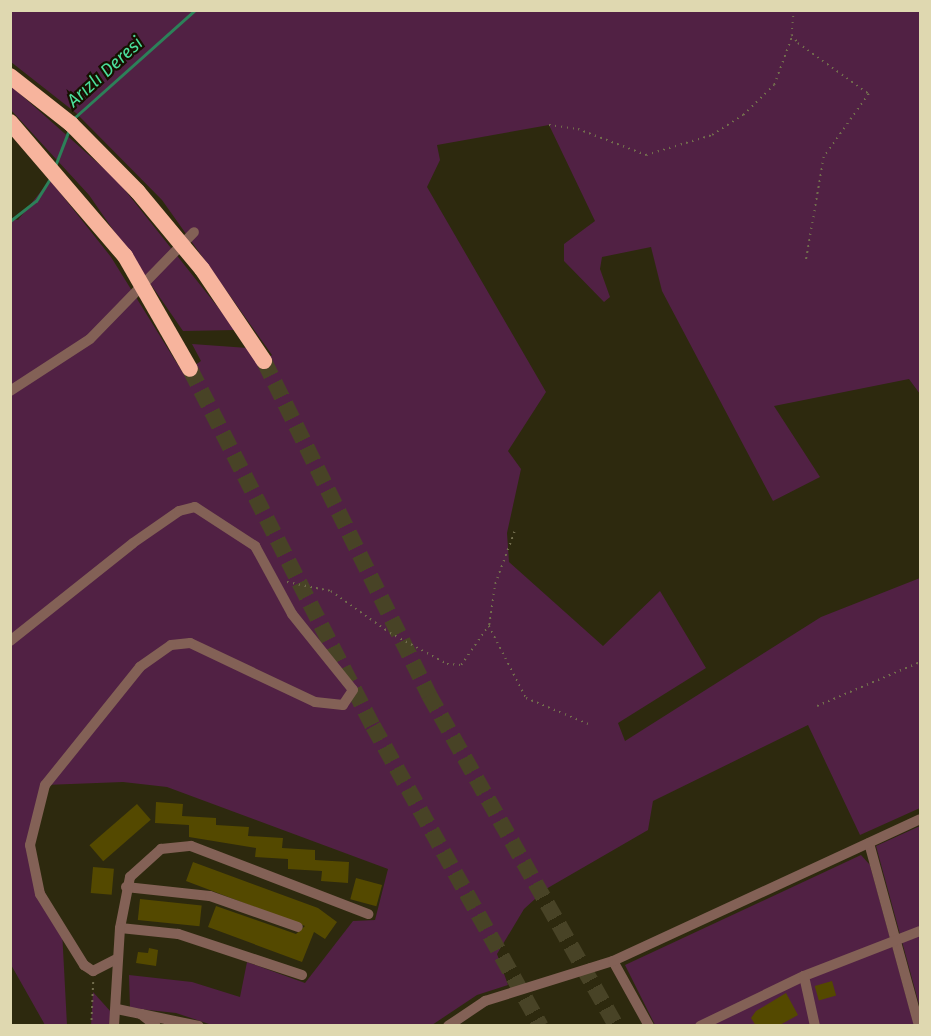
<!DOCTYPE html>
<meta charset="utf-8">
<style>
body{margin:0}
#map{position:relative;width:931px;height:1036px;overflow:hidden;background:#2d290e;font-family:"Fira Sans",sans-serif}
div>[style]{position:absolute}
.green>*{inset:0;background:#512144}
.stream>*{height:3px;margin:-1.5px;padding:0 1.5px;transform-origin:1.5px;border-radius:1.5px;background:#2c8159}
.building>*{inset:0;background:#544900;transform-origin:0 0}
.highway-tunnel>*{height:16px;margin-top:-8px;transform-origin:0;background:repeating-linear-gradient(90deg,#484326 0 16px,transparent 0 24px)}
.path>*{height:1.5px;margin-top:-0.75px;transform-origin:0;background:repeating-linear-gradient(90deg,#726d4d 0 1.5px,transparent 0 6px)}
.minor>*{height:10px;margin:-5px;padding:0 5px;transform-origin:5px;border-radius:5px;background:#836156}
.highway>*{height:16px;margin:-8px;padding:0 8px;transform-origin:8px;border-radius:8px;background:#f7b49d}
span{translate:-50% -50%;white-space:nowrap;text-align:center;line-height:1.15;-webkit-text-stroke:4.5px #161100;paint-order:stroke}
.water-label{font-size:18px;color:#4be09b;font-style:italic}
.frame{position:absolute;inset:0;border:12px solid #dfd8b0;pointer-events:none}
</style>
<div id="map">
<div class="green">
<i style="clip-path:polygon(10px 11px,920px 11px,920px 394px,909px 379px,774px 406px,820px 477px,773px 501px,662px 291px,651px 247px,602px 257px,600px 269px,610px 297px,604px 302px,564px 261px,564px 244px,595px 221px,549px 125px,437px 145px,440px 160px,427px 187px,546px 392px,508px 451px,521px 469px,507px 533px,509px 562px,603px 646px,660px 591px,706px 668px,618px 723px,625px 741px,821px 617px,920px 578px,920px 808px,860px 835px,808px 725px,653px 801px,648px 830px,546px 889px,524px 909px,497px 954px,508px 985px,477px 995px,432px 1025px,215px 1026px,176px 1013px,130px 1008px,129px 975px,192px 982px,240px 997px,247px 962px,305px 983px,353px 921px,375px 920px,388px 869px,167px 787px,123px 782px,45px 785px,31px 862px,62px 930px,67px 1025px,45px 1025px,10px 963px,11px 219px,18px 220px,50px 180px,111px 257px,183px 373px,201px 361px,192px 344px,248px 348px,259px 364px,272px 355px,162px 200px,76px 113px,11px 62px)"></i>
<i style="clip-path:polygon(10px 85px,117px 180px,236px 330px,183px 331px,89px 195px,11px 110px)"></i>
<i style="clip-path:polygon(920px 826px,920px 1008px,876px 846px)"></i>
<i style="clip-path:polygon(861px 855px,870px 865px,914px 1025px,655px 1025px,625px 965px)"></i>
<i style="clip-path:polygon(93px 992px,111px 1012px,109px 1025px,91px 1026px)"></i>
</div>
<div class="stream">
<i style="left:74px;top:118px;width:162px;rotate:-41.8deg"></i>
<i style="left:55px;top:166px;width:39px;rotate:-69deg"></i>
<i style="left:10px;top:221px;width:33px;rotate:-38deg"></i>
<i style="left:36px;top:201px;width:28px;rotate:-58deg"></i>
</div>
<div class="building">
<i style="clip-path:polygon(156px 802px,183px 804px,182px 816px,216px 818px,216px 825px,249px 827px,248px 836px,283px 838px,282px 848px,315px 850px,315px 860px,349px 862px,348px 883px,321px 881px,322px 871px,288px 869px,288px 859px,255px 857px,256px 848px,189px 837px,189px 825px,155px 823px)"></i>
<i style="left:137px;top:804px;width:21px;height:63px;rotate:49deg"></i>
<i style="clip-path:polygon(193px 862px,318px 908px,337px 922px,325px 939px,314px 932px,302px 962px,208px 927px,216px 906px,296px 934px,305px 926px,186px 881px)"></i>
<i style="left:93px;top:867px;width:21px;height:26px;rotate:5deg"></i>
<i style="left:356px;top:878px;width:27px;height:22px;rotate:15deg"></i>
<i style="left:140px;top:899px;width:62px;height:21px;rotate:6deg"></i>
<i style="clip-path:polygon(149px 948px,158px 950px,156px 966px,136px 963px,138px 952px,148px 953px)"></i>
<i style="left:832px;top:981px;width:15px;height:18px;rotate:74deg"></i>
<i style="clip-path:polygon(786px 993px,798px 1015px,778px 1026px,756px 1026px,751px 1018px,756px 1011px)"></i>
</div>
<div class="highway-tunnel">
<i style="left:264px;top:361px;width:373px;rotate:63.7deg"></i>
<i style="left:429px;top:695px;width:380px;rotate:60.5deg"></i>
<i style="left:190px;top:369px;width:401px;rotate:62.9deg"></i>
<i style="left:373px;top:726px;width:344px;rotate:60.8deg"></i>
</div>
<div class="path">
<i style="left:794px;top:10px;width:25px;rotate:95deg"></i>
<i style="left:792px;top:35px;width:10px;rotate:53deg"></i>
<i style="left:798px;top:43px;width:87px;rotate:35.7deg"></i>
<i style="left:869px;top:94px;width:77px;rotate:125.5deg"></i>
<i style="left:824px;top:157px;width:106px;rotate:99.8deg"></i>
<i style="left:549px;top:125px;width:29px;rotate:8deg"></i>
<i style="left:578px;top:129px;width:73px;rotate:20.9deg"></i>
<i style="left:646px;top:155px;width:69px;rotate:-16.9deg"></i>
<i style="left:712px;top:135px;width:37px;rotate:-33deg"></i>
<i style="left:743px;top:115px;width:43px;rotate:-44.1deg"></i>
<i style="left:774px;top:85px;width:52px;rotate:-69.8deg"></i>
<i style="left:287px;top:582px;width:45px;rotate:11.6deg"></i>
<i style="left:331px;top:591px;width:72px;rotate:35.4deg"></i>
<i style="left:390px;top:633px;width:65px;rotate:28.5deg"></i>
<i style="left:447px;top:664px;width:14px;rotate:4deg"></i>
<i style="left:461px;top:665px;width:49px;rotate:-55deg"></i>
<i style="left:489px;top:625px;width:41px;rotate:-81.7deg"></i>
<i style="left:495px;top:584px;width:58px;rotate:-69.7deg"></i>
<i style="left:489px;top:626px;width:81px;rotate:62.8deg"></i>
<i style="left:526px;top:698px;width:70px;rotate:22.6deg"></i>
<i style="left:817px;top:706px;width:112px;rotate:-23.1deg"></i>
<i style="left:91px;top:1026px;width:45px;rotate:-87.5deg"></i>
</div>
<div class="minor">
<i style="left:10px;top:391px;width:95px;rotate:-33deg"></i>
<i style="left:90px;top:339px;width:149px;rotate:-45.8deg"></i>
<i style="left:10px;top:641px;width:157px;rotate:-38.5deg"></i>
<i style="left:133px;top:543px;width:56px;rotate:-34.8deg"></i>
<i style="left:179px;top:511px;width:16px;rotate:-14deg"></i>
<i style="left:195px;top:507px;width:72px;rotate:33deg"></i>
<i style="left:255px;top:546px;width:77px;rotate:61.4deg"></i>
<i style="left:292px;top:614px;width:97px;rotate:51.2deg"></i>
<i style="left:353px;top:690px;width:18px;rotate:124deg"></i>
<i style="left:343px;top:705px;width:28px;rotate:-174deg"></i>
<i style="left:315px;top:702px;width:138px;rotate:-154.7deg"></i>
<i style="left:190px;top:643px;width:19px;rotate:174deg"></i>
<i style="left:171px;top:645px;width:38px;rotate:145deg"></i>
<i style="left:140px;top:667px;width:151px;rotate:128.8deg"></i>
<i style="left:45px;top:785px;width:62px;rotate:104deg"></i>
<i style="left:30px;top:845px;width:50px;rotate:78.5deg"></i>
<i style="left:40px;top:894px;width:84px;rotate:58.2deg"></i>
<i style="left:84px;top:965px;width:11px;rotate:34deg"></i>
<i style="left:93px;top:971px;width:28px;rotate:-27deg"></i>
<i style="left:869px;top:843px;width:190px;rotate:74.7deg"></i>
<i style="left:126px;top:887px;width:84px;rotate:6.1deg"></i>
<i style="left:210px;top:896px;width:93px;rotate:19.4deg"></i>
<i style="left:613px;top:961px;width:74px;rotate:61deg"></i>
<i style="left:302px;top:975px;width:131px;rotate:-161.7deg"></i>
<i style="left:178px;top:934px;width:58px;rotate:-174.1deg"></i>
<i style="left:120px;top:928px;width:52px;rotate:-78.9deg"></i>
<i style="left:130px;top:877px;width:42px;rotate:-42.1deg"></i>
<i style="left:161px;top:849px;width:30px;rotate:-6deg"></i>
<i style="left:191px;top:846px;width:190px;rotate:21deg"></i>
<i style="left:804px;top:976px;width:124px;rotate:-21.2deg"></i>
<i style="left:117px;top:1009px;width:25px;rotate:12deg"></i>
<i style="left:141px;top:1014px;width:19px;rotate:39deg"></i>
<i style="left:141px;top:1014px;width:59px;rotate:11.7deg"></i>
<i style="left:114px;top:1026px;width:98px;rotate:-86.5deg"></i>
<i style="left:448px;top:1026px;width:45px;rotate:-34deg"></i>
<i style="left:485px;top:1001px;width:134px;rotate:-17.4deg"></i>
<i style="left:613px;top:961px;width:338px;rotate:-24.8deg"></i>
<i style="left:700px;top:1026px;width:115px;rotate:-25.7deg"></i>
<i style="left:804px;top:976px;width:51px;rotate:77.6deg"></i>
</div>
<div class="highway">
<i style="left:10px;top:76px;width:78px;rotate:38.2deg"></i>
<i style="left:71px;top:124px;width:95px;rotate:45.4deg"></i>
<i style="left:138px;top:192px;width:100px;rotate:50.3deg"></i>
<i style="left:202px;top:269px;width:111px;rotate:56deg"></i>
<i style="left:10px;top:122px;width:177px;rotate:49.4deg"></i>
<i style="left:125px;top:256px;width:130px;rotate:60.1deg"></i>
</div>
<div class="water-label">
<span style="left:105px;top:72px;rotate:-42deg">Arızlı Deresi</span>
</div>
<div class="frame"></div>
</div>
